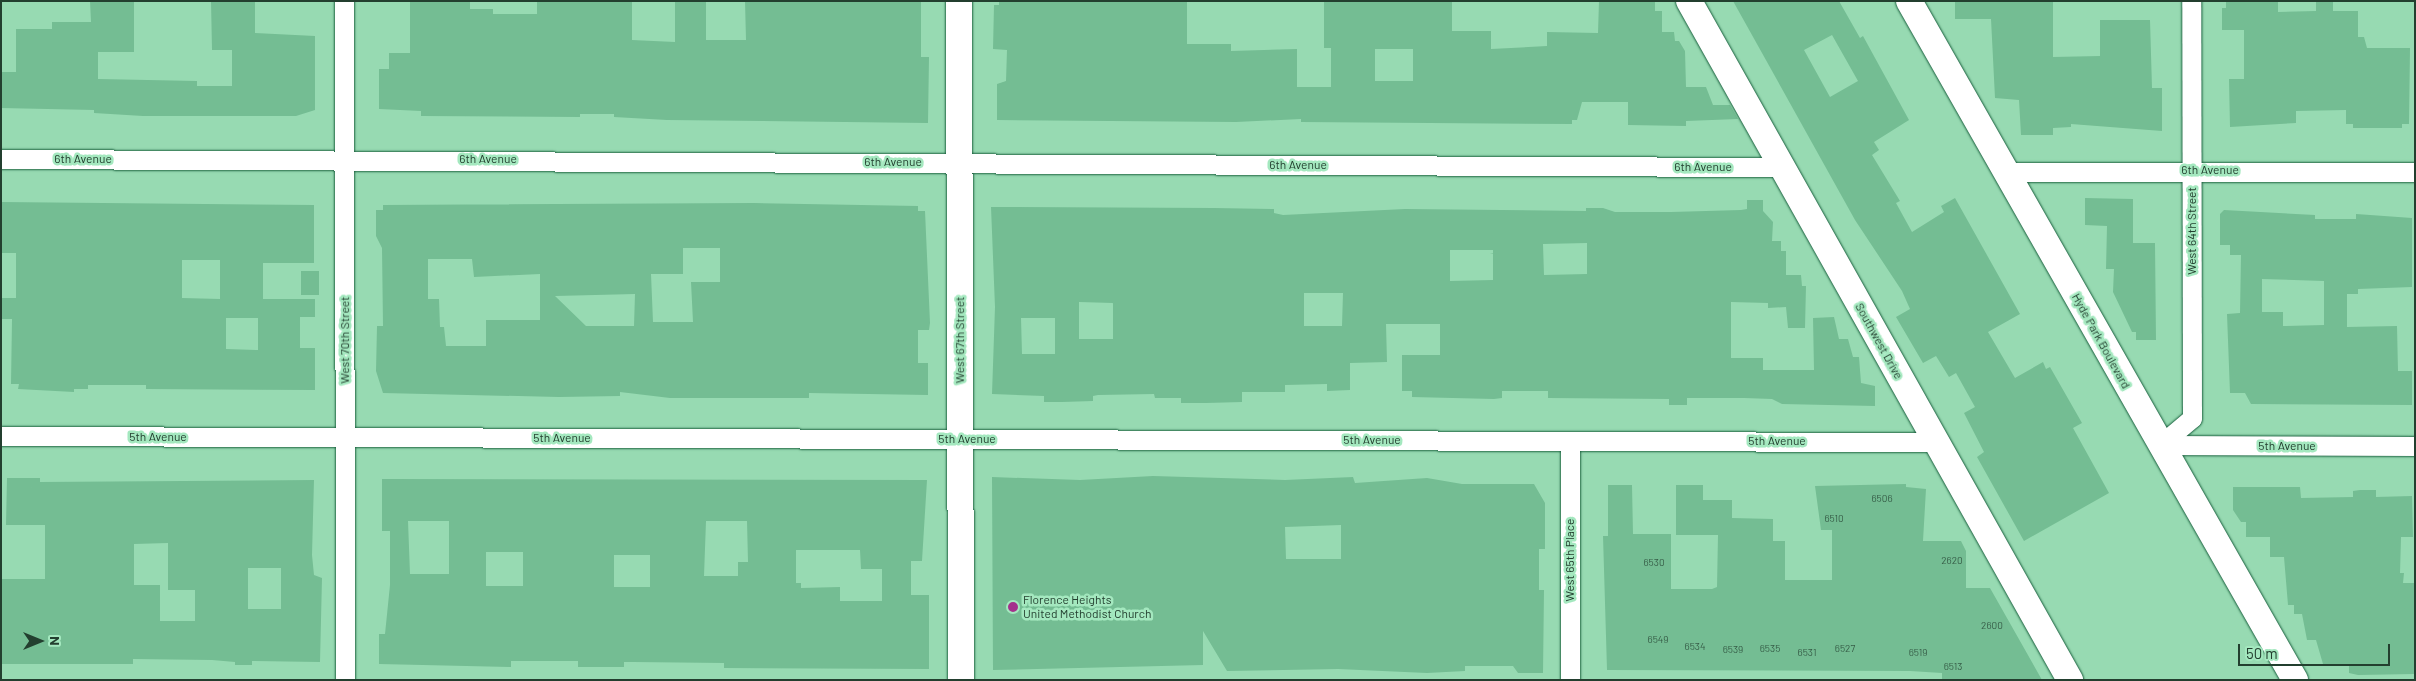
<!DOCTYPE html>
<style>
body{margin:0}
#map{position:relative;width:2416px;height:681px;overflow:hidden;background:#97dab2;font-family:Barlow,sans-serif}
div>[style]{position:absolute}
.building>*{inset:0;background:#74bd93;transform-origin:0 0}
.roads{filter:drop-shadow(0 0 1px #195f3d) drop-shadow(0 0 1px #195f3d)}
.street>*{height:19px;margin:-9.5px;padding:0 9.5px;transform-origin:9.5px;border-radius:9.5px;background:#fff}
.secondary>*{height:26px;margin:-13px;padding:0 13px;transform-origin:13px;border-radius:13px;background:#fff}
.dots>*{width:14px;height:14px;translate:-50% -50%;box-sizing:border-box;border:2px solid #a4e8bf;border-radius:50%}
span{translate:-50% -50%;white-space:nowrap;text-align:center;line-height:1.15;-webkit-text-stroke:5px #a4e8bf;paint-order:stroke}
.number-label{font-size:10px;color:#375e48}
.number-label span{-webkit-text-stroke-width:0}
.street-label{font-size:12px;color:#233f2f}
.poi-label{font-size:12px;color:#233f2f}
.left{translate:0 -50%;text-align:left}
.frame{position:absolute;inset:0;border:2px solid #233f2f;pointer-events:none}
.north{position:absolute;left:15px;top:616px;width:50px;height:50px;-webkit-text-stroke:4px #a4e8bf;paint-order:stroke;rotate:90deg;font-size:14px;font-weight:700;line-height:20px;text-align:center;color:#233f2f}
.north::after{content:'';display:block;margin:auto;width:18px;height:22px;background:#233f2f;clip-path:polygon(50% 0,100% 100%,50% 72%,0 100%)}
.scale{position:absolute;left:2238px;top:644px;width:152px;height:22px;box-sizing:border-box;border:2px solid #233f2f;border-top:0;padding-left:6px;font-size:15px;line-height:18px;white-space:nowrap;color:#233f2f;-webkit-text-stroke:4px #a4e8bf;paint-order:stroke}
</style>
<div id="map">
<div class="building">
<i style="clip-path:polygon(90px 1px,134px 1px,134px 52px,98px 52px,98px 79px,197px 81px,197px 86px,232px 86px,232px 50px,212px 50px,211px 1px,255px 1px,255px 33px,315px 36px,315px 110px,296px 116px,143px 116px,94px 113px,94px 110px,1px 108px,1px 72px,16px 72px,16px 29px,52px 29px,52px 22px,91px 22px)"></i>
<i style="clip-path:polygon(410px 1px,470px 1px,470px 9px,493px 9px,493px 14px,537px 14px,537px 1px,632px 2px,632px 40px,675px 42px,675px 1px,706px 1px,706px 40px,746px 40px,745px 1px,921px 1px,921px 57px,929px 57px,928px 123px,667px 120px,614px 117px,614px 114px,580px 114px,580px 117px,421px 116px,421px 111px,379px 109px,379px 69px,389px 69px,389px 53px,410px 53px)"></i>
<i style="clip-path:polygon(evenodd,999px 1px,1187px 1px,1187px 44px,1231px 44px,1231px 51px,1297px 49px,1297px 87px,1331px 87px,1331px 48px,1324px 48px,1324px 1px,1452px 1px,1452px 31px,1491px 31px,1491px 49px,1547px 46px,1547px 32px,1598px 33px,1599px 1px,1655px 1px,1655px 11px,1662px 11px,1662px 32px,1674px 32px,1675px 41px,1679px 41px,1685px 51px,1686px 87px,1706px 87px,1713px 105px,1730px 105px,1738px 119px,1686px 121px,1686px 126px,1628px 125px,1628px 102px,1582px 102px,1577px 120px,1572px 120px,1572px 124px,1301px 122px,1301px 119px,1236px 122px,997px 120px,997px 84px,1006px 81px,1007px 50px,993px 49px,994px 5px,999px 5px,999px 1px,1375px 49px,1413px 49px,1413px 81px,1375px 81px,1375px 49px)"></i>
<i style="clip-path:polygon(evenodd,1733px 1px,1839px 1px,1860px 38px,1863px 36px,1909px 120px,1874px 142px,1879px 150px,1872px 155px,1900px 201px,1896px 203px,1912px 232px,1944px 212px,1941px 206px,1955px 198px,2020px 314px,1988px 332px,2015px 378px,2043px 362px,2046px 369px,2050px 367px,2082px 423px,2073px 428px,2109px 493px,2024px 541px,1977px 457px,1984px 452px,1964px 413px,1975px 407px,1956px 373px,1949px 377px,1936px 356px,1923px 363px,1896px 317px,1910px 309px,1902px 291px,1855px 220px,1733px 1px,1832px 35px,1858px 81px,1830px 97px,1804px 50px,1832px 35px)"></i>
<i style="clip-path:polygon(1955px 1px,2053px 1px,2053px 57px,2100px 56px,2100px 20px,2150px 20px,2152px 88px,2162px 88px,2162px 131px,2071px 124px,2071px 127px,2053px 128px,2053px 135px,2021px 135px,2019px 100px,1995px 98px,1991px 19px,1955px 19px)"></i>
<i style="clip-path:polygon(2226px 1px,2278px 1px,2278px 12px,2316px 11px,2316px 1px,2333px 1px,2333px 11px,2358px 11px,2358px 37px,2364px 37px,2367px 48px,2410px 48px,2409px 124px,2402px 124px,2402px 128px,2353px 128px,2353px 124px,2346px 124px,2346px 110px,2296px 111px,2296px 123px,2230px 127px,2229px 79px,2244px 79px,2244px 30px,2222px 30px,2222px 8px,2226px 8px)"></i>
<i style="clip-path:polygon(2085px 198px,2133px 199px,2133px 243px,2155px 243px,2156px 340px,2136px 340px,2136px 332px,2132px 332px,2113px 292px,2114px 269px,2106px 269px,2107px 226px,2085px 225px)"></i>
<i style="clip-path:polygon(evenodd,1747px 200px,1763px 200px,1763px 211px,1773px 222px,1772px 241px,1781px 241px,1781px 251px,1786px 251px,1786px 275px,1801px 275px,1802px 286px,1806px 286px,1805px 328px,1788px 328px,1786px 307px,1768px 308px,1768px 303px,1731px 302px,1731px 358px,1763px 358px,1763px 370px,1814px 370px,1813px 318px,1834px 317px,1839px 339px,1848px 339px,1853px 357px,1859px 357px,1861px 383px,1875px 386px,1875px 406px,1782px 404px,1772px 399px,1744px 398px,1687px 398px,1687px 405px,1669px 405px,1669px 399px,1548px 398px,1548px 391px,1502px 391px,1502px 398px,1494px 399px,1412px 397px,1412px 391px,1402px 391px,1402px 355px,1440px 355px,1440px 324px,1386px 324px,1387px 362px,1350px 363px,1350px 390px,1327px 391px,1327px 384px,1285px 385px,1285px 392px,1242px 392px,1242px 402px,1206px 403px,1181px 403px,1181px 398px,1155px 398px,1154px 394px,1098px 395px,1093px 396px,1093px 401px,1062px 402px,1044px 402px,1044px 396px,992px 394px,995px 307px,991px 207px,1214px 208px,1274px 209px,1274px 213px,1283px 215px,1405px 209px,1586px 211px,1586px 208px,1603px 208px,1615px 212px,1671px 212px,1741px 210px,1747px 209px,1747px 200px,1587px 243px,1587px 274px,1544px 275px,1543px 244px,1587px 243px,1747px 200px,1450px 250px,1493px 250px,1493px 280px,1450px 281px,1450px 250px,1747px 200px,1304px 293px,1343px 293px,1342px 326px,1304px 326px,1304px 293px,1747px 200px,1079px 302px,1113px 303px,1113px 339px,1079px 339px,1079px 302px,1747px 200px,1021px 318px,1055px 318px,1055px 354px,1022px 354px,1021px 318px)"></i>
<i style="clip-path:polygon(evenodd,1px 202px,314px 205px,314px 263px,263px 263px,263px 299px,315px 299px,315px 317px,300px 317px,300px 348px,315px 348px,315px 390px,146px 389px,146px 385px,88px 385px,88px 389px,74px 389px,74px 392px,18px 389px,19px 384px,11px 384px,12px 319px,1px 319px,1px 298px,16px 298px,16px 253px,1px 253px,1px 202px,182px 260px,220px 260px,220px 299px,182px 298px,182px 260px,1px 202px,226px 318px,258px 318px,258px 350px,226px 349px,226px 318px)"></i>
<i style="clip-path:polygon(evenodd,754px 203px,918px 206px,918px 211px,925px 211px,930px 323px,929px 330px,918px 330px,918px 363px,928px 363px,928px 395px,809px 393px,809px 398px,670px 398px,620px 392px,620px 396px,559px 397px,383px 393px,376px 371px,377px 326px,383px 326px,382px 248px,376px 236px,376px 210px,383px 210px,383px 205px,754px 203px,683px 248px,720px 248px,720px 282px,691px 282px,693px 322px,653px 322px,651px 274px,683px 274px,683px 248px,754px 203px,428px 259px,472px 259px,474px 277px,540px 274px,540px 320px,486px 320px,486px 346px,446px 346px,444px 327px,440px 327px,439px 299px,428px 299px,428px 259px,754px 203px,635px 294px,634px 326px,586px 326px,555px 296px,635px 294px)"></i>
<i style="clip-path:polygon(evenodd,2224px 210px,2315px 215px,2315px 219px,2356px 219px,2356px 214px,2412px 218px,2412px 287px,2358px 289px,2358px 294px,2347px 294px,2347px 327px,2397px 326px,2398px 371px,2412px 371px,2412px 405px,2251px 404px,2245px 393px,2230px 393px,2227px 314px,2240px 313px,2241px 255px,2230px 255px,2230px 245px,2220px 245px,2220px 214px,2224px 210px,2262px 279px,2324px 281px,2324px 325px,2283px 326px,2283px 312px,2262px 312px,2262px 279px)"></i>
<i style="left:301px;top:271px;width:18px;height:24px"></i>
<i style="clip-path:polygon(evenodd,1153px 476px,1285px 480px,1353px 477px,1355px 483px,1427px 478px,1462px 484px,1534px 484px,1545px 503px,1545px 549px,1539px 549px,1539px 590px,1544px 590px,1543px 673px,1518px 673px,1513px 666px,1465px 666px,1465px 671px,1427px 673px,1338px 669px,1227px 671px,1203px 631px,1203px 665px,993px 670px,992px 477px,1080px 480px,1153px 476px,1341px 525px,1341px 559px,1286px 559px,1285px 527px,1341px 525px)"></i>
<i style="clip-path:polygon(evenodd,7px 478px,40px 478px,40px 482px,314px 480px,312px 555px,314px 575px,322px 578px,320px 662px,252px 661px,252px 665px,235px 665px,235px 662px,212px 660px,133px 659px,133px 664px,1px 664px,1px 579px,45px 579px,45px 525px,6px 525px,7px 478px,168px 543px,168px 590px,195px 590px,195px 621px,160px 621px,160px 585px,134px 585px,134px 544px,168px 543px,7px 478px,248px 568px,281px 568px,281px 609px,248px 609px,248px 568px)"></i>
<i style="clip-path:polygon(evenodd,382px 479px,927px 480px,922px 561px,911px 561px,911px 595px,929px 595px,929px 669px,724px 668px,724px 663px,633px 662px,624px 662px,624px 667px,578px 667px,578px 661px,511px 661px,511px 667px,379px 664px,379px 634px,385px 634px,390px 585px,390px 531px,382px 531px,382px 479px,408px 521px,449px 521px,449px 574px,410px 574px,408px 521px,382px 479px,706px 521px,747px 521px,748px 562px,738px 562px,738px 576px,704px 576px,706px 521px,382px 479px,796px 550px,860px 550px,861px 569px,882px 569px,882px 601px,840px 601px,840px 587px,801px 588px,801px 583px,796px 583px,796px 550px,382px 479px,486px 552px,523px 552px,523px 586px,486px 586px,486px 552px,382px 479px,614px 555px,650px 555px,650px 587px,614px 587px,614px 555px)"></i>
<i style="clip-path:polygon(1906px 484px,1906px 487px,1926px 489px,1923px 541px,1961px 541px,1966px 551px,1966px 588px,1990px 588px,2042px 680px,1942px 680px,1942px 673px,1910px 671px,1607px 670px,1603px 536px,1608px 536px,1608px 485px,1632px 485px,1633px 534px,1671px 534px,1671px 589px,1712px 589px,1717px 587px,1718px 535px,1676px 535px,1676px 485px,1703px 485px,1703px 500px,1732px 500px,1732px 518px,1773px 519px,1773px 541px,1785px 541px,1785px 580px,1832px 580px,1832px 530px,1821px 530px,1815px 486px)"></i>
<i style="clip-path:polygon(2233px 487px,2300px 487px,2301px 498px,2353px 497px,2353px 491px,2360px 490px,2376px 490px,2376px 497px,2412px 496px,2413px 537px,2401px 537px,2400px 573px,2404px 573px,2403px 583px,2415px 583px,2414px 674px,2358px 675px,2349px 673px,2349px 664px,2323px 664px,2316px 640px,2307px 640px,2302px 614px,2294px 614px,2294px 605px,2288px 605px,2284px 557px,2270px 557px,2270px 537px,2246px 537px,2246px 522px,2241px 522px,2233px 510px)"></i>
</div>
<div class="roads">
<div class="street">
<i style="left:344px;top:1px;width:679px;rotate:89.92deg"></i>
<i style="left:1px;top:159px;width:1783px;rotate:0.26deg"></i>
<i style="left:2006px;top:172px;width:409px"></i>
<i style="left:1px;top:436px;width:1933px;rotate:0.18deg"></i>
<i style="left:1570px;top:441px;width:239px;rotate:90deg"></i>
<i style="left:2160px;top:445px;width:42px;rotate:-40.2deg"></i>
<i style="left:2192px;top:418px;width:417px;rotate:-90.1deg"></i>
<i style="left:2160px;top:445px;width:255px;rotate:0.2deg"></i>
</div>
<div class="secondary">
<i style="left:959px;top:1px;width:679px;rotate:89.83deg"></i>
<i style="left:1689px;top:1px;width:779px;rotate:60.7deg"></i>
<i style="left:1909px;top:1px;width:781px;rotate:60.38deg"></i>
</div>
</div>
<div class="dots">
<i style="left:1013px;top:607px;background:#a4318c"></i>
</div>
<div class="number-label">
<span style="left:1882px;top:499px">6506</span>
<span style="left:1834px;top:519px">6510</span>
<span style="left:1952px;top:561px">2620</span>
<span style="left:1654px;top:563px">6530</span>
<span style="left:1992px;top:626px">2600</span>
<span style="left:1658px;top:640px">6549</span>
<span style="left:1695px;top:647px">6534</span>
<span style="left:1770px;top:649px">6535</span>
<span style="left:1845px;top:649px">6527</span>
<span style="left:1733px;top:650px">6539</span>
<span style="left:1807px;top:653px">6531</span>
<span style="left:1918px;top:653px">6519</span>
<span style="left:1953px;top:667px">6513</span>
</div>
<div class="street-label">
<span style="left:83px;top:159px">6th Avenue</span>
<span style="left:488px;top:159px">6th Avenue</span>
<span style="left:893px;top:162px">6th Avenue</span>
<span style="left:1298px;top:165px">6th Avenue</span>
<span style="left:1703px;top:167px">6th Avenue</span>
<span style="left:2210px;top:170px">6th Avenue</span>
<span style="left:2192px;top:231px;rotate:-90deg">West 64th Street</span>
<span style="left:345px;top:340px;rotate:-90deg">West 70th Street</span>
<span style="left:960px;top:340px;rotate:-90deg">West 67th Street</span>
<span style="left:1879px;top:341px;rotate:61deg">Southwest Drive</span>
<span style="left:2101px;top:341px;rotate:61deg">Hyde Park Boulevard</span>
<span style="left:158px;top:437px">5th Avenue</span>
<span style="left:562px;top:438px">5th Avenue</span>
<span style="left:967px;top:439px">5th Avenue</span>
<span style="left:1372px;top:440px">5th Avenue</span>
<span style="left:1777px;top:441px">5th Avenue</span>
<span style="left:2287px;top:446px">5th Avenue</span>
<span style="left:1570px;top:560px;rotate:-90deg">West 65th Place</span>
</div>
<div class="poi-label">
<span class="left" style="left:1023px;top:607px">Florence Heights<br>United Methodist Church</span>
</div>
<div class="frame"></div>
<div class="north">N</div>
<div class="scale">50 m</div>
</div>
